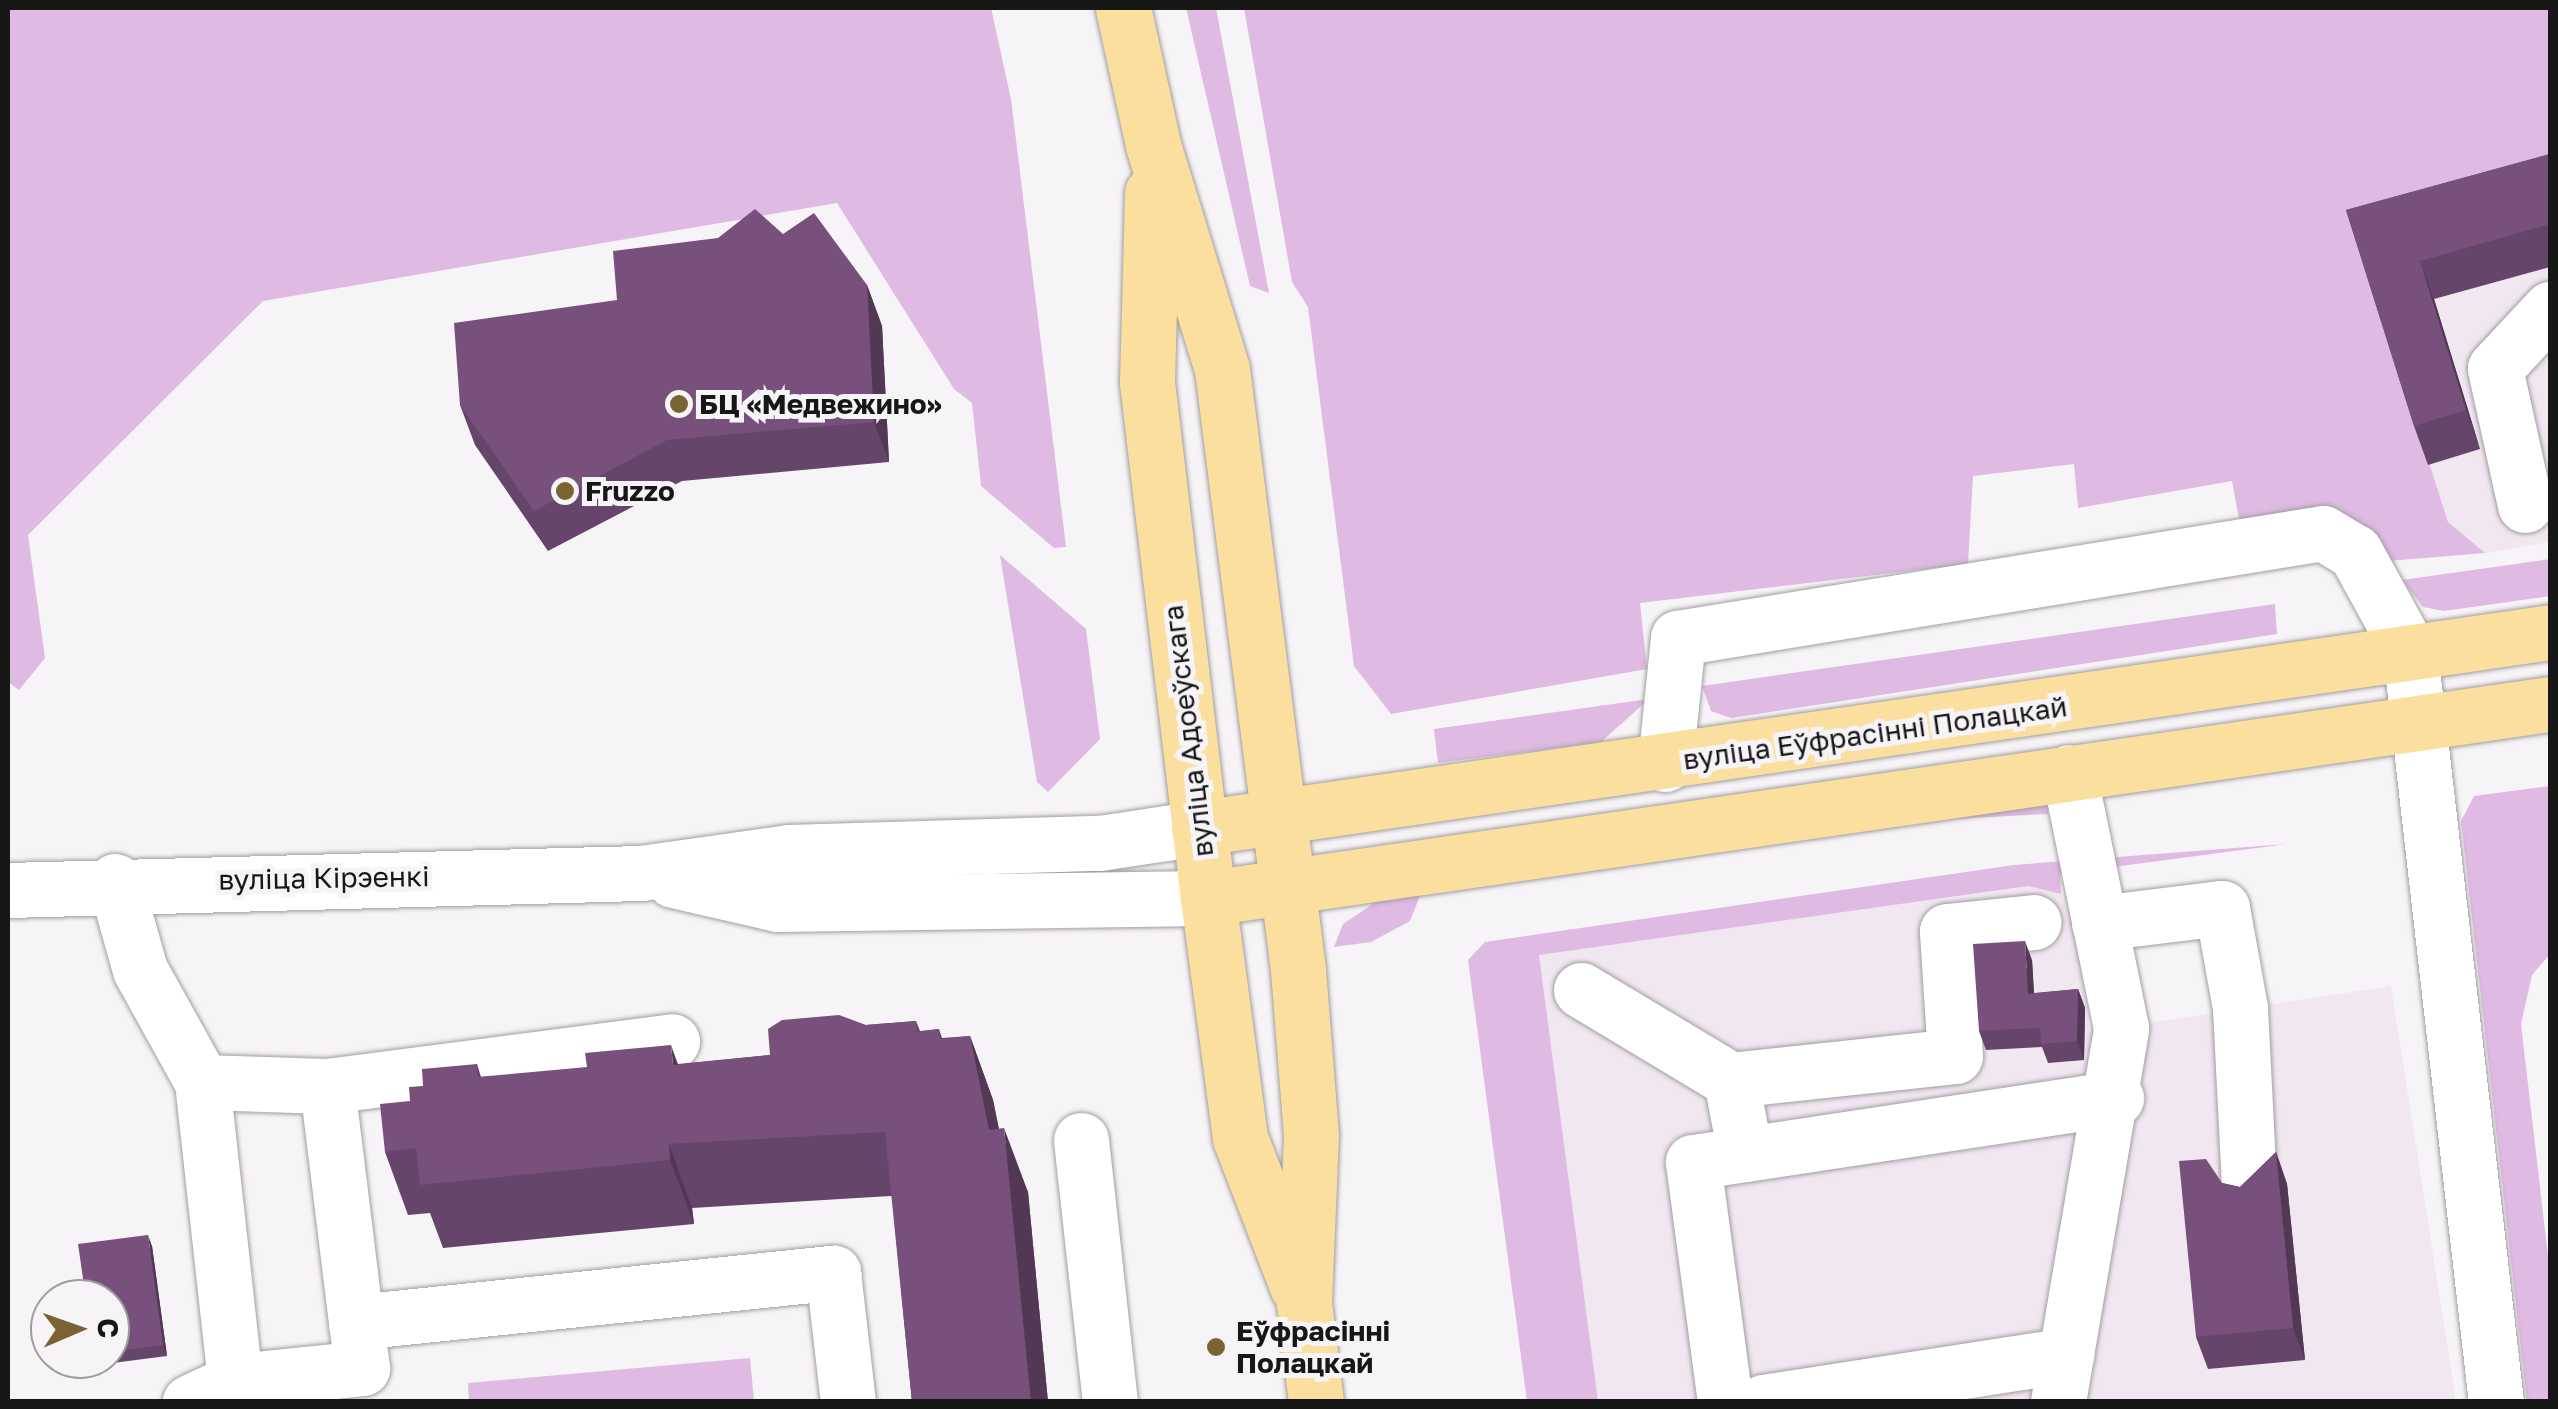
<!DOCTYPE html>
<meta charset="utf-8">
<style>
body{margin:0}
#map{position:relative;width:2558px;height:1409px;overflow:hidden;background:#f7f4f7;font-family:"Golos Text",sans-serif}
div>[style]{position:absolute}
.built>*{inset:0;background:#f0e7f0}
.green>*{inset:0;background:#dfbae2;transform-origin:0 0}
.roads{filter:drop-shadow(0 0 2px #a19ea1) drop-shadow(0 0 2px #a19ea1)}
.minor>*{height:55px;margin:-27.5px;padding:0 27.5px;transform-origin:27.5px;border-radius:27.5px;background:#fff}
.major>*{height:55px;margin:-27.5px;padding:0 27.5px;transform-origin:27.5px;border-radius:27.5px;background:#fadf9e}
.wall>*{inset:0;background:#66456a}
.shaded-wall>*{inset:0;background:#533856}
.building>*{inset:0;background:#77507b}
.dots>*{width:28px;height:28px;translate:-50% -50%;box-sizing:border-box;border:5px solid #f7f4f7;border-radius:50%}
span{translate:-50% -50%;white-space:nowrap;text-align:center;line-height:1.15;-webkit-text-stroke:10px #f7f4f7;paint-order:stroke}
.poi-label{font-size:28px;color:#181718;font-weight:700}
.left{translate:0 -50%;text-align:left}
.street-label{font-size:28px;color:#181718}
.frame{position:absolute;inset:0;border:10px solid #181718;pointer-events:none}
.north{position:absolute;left:30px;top:1279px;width:100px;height:100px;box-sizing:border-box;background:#f7f4f7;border:2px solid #9e9c9e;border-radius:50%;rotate:88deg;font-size:28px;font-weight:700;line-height:40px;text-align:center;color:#181718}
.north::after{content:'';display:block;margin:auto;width:35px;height:45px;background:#796333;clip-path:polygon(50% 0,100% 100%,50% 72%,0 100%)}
</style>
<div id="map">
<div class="built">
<i style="clip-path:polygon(2550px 187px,2550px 542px,2485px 553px,2448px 522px,2360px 248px)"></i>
<i style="clip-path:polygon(2028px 886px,2061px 894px,2078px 939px,2089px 1032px,2391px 986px,2456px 1401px,1598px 1401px,1539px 955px)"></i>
</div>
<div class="green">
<i style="clip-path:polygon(8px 8px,991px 8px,1011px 99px,1066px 547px,1054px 548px,981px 486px,972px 403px,954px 389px,837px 203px,263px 301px,28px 535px,45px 658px,19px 690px,8px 682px)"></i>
<i style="clip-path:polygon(1186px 8px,1216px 8px,1269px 293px,1250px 286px)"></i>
<i style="clip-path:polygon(1244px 8px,2550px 8px,2550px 187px,2361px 249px,2448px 522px,2485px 553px,2388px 561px,2287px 514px,2239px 519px,2232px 481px,2078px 508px,2074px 464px,1973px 476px,1968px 564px,1640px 603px,1647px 669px,1391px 714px,1354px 666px,1308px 307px,1292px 282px)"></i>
<i style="clip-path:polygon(1000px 555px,1086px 629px,1100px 739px,1048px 792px,1037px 782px)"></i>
<i style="clip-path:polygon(2550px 559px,2550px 596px,2444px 611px,2423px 607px,2402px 580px)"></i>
<i style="clip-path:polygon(2275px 604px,2277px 634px,1731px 718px,1711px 711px,1702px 686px)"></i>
<i style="clip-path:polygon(1649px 699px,1601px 742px,1438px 763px,1434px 729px)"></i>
<i style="clip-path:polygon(2550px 786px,2550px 954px,2532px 975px,2521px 1024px,2550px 1273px,2550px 1401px,2527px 1402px,2461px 821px,2474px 796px)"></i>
<i style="left:2047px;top:795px;width:19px;height:204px;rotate:87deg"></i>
<i style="clip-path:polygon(2287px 844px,2060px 874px,2061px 894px,2028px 886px,1539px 955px,1598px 1401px,1527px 1401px,1468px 960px,1485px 942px,2014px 865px)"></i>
<i style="clip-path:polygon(1424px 886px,1410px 921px,1371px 942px,1334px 947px,1343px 924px,1386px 895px)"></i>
<i style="clip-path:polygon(750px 1358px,754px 1401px,469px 1401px,468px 1383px)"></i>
</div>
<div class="roads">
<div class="minor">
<i style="left:2525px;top:505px;width:140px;rotate:-102.4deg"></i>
<i style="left:2495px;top:368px;width:81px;rotate:-47deg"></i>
<i style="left:1665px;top:764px;width:127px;rotate:-84.1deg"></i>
<i style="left:1678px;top:638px;width:653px;rotate:-9.25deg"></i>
<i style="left:2323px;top:533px;width:37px;rotate:31deg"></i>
<i style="left:2355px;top:552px;width:114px;rotate:61.2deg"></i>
<i style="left:2410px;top:652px;width:755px;rotate:83.46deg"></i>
<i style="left:673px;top:880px;width:107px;rotate:13deg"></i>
<i style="left:777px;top:904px;width:431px;rotate:-0.8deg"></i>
<i style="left:115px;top:881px;width:92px;rotate:74.3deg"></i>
<i style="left:140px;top:970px;width:128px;rotate:61deg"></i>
<i style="left:202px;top:1082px;width:301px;rotate:83.7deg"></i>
<i style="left:235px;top:1381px;width:50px;rotate:155deg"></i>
<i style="left:8px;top:890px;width:633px;rotate:-1.54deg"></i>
<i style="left:641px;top:873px;width:148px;rotate:-8.1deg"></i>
<i style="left:788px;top:852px;width:312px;rotate:-1.7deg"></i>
<i style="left:1100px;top:843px;width:100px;rotate:-8.6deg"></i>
<i style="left:2099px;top:923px;width:124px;rotate:-7deg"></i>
<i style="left:2222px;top:908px;width:102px;rotate:79.8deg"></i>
<i style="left:2240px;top:1008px;width:180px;rotate:87.1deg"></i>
<i style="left:1581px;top:990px;width:175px;rotate:31deg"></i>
<i style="left:202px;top:1082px;width:125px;rotate:1.8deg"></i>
<i style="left:327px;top:1086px;width:348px;rotate:-7.4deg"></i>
<i style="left:327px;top:1086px;width:238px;rotate:83deg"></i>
<i style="left:1081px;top:1140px;width:264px;rotate:83.7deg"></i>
<i style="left:1745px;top:1154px;width:75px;rotate:-100.7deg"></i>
<i style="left:1731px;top:1080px;width:225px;rotate:-6.1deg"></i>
<i style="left:1955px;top:1056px;width:125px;rotate:-93.7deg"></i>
<i style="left:1947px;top:931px;width:87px;rotate:-5.9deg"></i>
<i style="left:235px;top:1381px;width:128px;rotate:-5.8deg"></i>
<i style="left:362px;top:1368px;width:46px;rotate:-97.4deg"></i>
<i style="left:356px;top:1322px;width:480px;rotate:-5.9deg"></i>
<i style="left:833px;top:1273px;width:130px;rotate:83.4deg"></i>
<i style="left:1725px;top:1402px;width:242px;rotate:-97.6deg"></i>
<i style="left:1693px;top:1162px;width:428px;rotate:-8.6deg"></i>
<i style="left:1763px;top:1402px;width:307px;rotate:-8.8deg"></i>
<i style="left:2058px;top:1402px;width:379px;rotate:-80.4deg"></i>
<i style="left:2121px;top:1028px;width:261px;rotate:-101.5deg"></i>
</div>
<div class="major">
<i style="left:1123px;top:8px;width:140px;rotate:77.6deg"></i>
<i style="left:1153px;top:145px;width:234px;rotate:72.9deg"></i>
<i style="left:1222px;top:369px;width:606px;rotate:82.79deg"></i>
<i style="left:1298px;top:970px;width:166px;rotate:85.5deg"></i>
<i style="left:1311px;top:1135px;width:168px;rotate:92.4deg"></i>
<i style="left:1304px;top:1303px;width:100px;rotate:83.1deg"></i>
<i style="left:1152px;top:193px;width:189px;rotate:91.5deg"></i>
<i style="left:1147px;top:382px;width:520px;rotate:83.26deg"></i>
<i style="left:1208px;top:898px;width:242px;rotate:82.4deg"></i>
<i style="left:1240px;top:1138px;width:159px;rotate:68.9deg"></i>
<i style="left:1199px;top:828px;width:1365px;rotate:-8.25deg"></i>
<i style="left:1208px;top:898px;width:1356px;rotate:-8.23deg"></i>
</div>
</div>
<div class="wall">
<i style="clip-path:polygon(2550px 154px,2550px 267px,2434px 299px,2480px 449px,2428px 465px,2414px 426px,2346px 210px)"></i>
<i style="clip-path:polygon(783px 234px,867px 285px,882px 326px,889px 462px,682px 481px,548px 551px,475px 445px,460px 405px,617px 300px)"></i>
<i style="clip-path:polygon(2032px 960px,2034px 993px,2078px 989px,2085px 1008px,2084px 1060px,2048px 1063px,2042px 1047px,1986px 1050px,1979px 1031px)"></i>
<i style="clip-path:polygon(916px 1021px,920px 1031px,939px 1029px,942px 1038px,970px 1036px,993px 1100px,999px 1129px,1028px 1192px,1048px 1402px,912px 1402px,892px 1196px,692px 1208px,694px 1224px,443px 1248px,430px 1213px,408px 1215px,385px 1152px,410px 1101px,423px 1086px,477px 1064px,481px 1077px,678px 1064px,770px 1055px,866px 1025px)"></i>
<i style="clip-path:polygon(2276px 1152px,2287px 1184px,2305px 1360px,2208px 1369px,2196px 1337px,2222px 1183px,2240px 1187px)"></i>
<i style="clip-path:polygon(152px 1246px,167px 1356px,97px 1365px,94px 1359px,110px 1359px,110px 1299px)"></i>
</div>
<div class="shaded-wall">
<i style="clip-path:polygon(2420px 261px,2434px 299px,2480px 449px,2466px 410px)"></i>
<i style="clip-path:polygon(867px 285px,882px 326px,889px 462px,874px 422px)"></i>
<i style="clip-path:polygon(2025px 941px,2032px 960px,2035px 1012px,2028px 994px)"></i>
<i style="clip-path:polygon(2078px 989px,2085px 1008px,2084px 1060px,2077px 1041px)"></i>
<i style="clip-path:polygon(970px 1036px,993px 1100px,1009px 1180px,1004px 1128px,1028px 1192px,1048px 1402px,1031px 1402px,989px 1130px)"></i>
<i style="clip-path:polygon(671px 1045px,694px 1109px,673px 1065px)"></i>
<i style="clip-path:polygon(669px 1144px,692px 1208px,694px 1224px,670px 1160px)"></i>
<i style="clip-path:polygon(2276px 1152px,2287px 1184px,2305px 1360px,2293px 1328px)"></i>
<i style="clip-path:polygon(148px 1235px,152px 1246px,167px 1356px,163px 1345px)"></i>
</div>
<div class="building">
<i style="clip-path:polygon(2550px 154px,2550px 224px,2420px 261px,2466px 410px,2414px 426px,2346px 210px)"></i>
<i style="clip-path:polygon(755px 209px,783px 234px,814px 213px,867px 285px,874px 422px,667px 440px,534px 511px,460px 405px,454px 323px,617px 300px,613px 251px,718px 238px)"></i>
<i style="clip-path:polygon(2025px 941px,2028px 994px,2078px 989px,2077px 1041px,2041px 1044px,2040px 1028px,1979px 1031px,1973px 944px)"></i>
<i style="clip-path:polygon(839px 1015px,866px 1025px,916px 1021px,917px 1032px,939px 1029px,940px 1039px,970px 1036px,989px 1130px,1004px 1128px,1031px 1402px,912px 1402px,885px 1132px,669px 1144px,670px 1160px,420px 1185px,416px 1148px,385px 1152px,380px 1104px,410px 1101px,409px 1087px,423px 1086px,422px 1069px,477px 1064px,478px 1077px,565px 1069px,587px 1067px,585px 1053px,671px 1045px,673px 1065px,770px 1055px,768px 1029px,782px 1020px)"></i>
<i style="clip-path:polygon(2276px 1152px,2293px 1328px,2196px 1337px,2179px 1161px,2206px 1159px,2222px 1183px,2240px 1187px)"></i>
<i style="clip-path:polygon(148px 1235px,163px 1345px,110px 1352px,110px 1299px,86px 1299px,78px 1244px)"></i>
</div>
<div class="dots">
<i style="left:679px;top:404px;background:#796333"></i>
<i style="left:565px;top:491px;background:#796333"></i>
<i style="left:1216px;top:1347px;background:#796333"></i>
</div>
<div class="poi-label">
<span class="left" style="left:699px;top:404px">БЦ «Медвежино»</span>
<span class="left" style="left:585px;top:491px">Fruzzo</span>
<span class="left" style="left:1236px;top:1347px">Еўфрасінні<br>Полацкай</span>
</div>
<div class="street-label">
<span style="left:1188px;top:731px;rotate:-97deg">вуліца Адоеўскага</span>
<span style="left:1875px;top:733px;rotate:-8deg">вуліца Еўфрасінні Полацкай</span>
<span style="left:324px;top:878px;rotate:-1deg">вуліца Кірэенкі</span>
</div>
<div class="frame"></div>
<div class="north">С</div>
</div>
